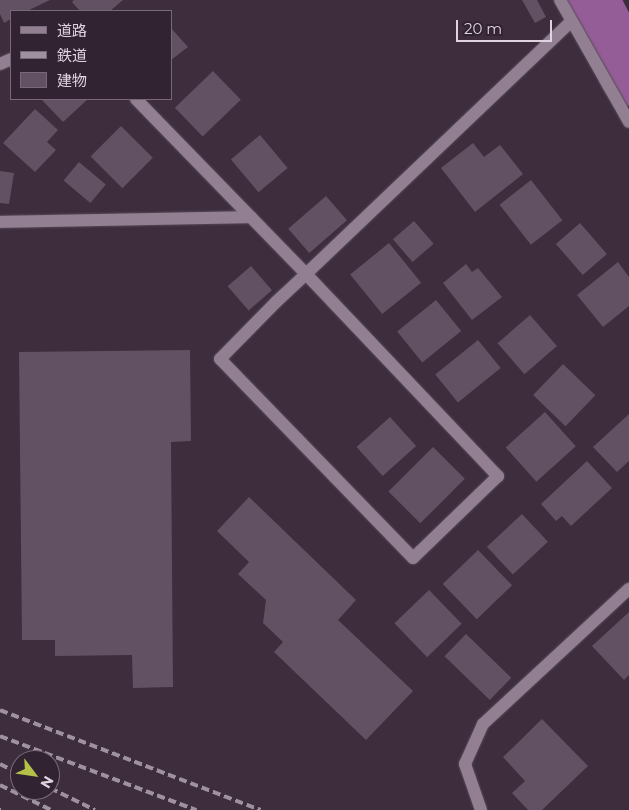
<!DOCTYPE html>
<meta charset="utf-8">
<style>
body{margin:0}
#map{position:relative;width:629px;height:810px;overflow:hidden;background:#3d2d3d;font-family:Montserrat,"Noto Sans JP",sans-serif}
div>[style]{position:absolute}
.river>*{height:58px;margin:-29px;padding:0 29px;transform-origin:29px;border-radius:29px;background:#955d98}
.building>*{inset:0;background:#625163;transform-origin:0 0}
.roads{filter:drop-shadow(0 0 1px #574a58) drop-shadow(0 0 1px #574a58)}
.minor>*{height:12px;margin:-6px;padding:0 6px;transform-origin:6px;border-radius:6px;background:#927f92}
.rail>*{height:4px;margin-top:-2px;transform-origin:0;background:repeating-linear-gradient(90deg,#9f929f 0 8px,transparent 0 12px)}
span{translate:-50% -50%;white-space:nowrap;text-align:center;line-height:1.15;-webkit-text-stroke:5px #322333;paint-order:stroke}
.legend{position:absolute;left:10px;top:10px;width:162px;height:90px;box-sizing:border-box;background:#322333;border:1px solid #776977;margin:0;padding:6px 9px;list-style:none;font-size:15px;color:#ded3de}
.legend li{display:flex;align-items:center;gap:10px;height:25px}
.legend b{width:25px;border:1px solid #776977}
.north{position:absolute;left:10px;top:750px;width:50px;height:50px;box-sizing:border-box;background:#322333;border:1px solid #776977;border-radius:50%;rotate:121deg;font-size:14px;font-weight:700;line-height:20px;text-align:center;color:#ded3de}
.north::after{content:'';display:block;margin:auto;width:18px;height:22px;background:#b5c24a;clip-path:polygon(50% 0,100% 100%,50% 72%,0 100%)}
.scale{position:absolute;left:456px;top:20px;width:96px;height:22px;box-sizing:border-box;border:2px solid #ded3de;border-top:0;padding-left:6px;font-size:15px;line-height:18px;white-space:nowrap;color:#ded3de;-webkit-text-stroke:4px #322333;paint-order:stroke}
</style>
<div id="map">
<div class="river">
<i style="left:590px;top:0;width:86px;rotate:63.1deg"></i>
</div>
<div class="building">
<i style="clip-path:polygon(0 0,50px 0,27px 11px,11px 11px,11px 19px,4px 23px,0 14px)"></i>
<i style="clip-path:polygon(74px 0,123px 0,110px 11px,80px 11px,72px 2px)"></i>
<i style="clip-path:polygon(522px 0,537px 0,546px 17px,535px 23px)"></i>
<i style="clip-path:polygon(171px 28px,188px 47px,171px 60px)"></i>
<i style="left:213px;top:71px;width:40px;height:53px;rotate:46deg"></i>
<i style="clip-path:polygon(41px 99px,88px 99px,63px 122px)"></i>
<i style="clip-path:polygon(35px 109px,58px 130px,47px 142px,56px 150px,35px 172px,3px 143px)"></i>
<i style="left:121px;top:126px;width:45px;height:43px;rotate:45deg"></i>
<i style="left:260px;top:135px;width:43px;height:38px;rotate:50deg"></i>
<i style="clip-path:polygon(473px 143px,484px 157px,500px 145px,523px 174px,475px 212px,441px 168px)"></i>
<i style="left:79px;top:162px;width:35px;height:24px;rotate:40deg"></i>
<i style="clip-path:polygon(0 171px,14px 173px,9px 204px,0 203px)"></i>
<i style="left:531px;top:180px;width:51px;height:40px;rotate:52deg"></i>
<i style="left:326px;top:196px;width:32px;height:50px;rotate:49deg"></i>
<i style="left:414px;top:221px;width:30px;height:28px;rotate:49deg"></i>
<i style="left:580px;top:223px;width:41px;height:32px;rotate:49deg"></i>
<i style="left:389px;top:243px;width:51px;height:50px;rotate:51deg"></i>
<i style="clip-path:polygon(618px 262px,629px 277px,629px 306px,603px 327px,577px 295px)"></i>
<i style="clip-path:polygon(466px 264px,472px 272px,478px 268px,502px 297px,472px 320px,443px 283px)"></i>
<i style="left:251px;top:266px;width:32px;height:31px;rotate:49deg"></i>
<i style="left:436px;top:300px;width:40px;height:50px;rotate:51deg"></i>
<i style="left:530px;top:315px;width:41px;height:43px;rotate:49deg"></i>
<i style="left:478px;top:340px;width:36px;height:55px;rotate:51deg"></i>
<i style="clip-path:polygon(190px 350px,191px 441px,171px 442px,173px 687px,133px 688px,132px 655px,55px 656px,55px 640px,22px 640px,19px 352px)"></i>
<i style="left:563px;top:364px;width:45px;height:43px;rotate:44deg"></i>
<i style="left:545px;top:412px;width:46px;height:53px;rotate:48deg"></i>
<i style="clip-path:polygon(629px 414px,629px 461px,617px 472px,593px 447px)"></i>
<i style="left:390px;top:417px;width:39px;height:45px;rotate:48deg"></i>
<i style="left:433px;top:447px;width:45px;height:63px;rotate:45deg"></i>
<i style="clip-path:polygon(587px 461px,612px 488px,571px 526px,562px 516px,556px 521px,541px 504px)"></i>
<i style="clip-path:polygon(249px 497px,356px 600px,338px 620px,413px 691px,366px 740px,274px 652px,283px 642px,263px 623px,266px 600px,238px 574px,249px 562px,217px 531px)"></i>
<i style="left:522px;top:514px;width:38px;height:48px;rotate:47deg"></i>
<i style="left:478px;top:550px;width:49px;height:49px;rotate:46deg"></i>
<i style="left:429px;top:590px;width:47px;height:48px;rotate:46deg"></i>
<i style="clip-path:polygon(629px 612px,629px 675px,624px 680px,592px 646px)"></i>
<i style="left:466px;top:634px;width:63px;height:31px;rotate:44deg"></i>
<i style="clip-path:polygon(542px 719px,588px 766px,542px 810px,528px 810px,512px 793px,525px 781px,503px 757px)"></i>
</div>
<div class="roads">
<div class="minor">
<i style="left:560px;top:0;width:140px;rotate:60.5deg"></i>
<i style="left:0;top:64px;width:12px;rotate:-24deg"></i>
<i style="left:136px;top:99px;width:244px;rotate:45.8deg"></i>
<i style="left:306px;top:274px;width:279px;rotate:46.5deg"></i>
<i style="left:498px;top:476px;width:118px;rotate:136deg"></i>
<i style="left:413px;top:558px;width:277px;rotate:-134.1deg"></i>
<i style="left:220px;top:359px;width:80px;rotate:-45.5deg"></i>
<i style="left:276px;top:302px;width:41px;rotate:-43deg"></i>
<i style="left:306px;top:274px;width:366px;rotate:-43.6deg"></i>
<i style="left:0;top:222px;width:251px;rotate:-1.1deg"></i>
<i style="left:481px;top:810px;width:49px;rotate:-109.2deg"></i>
<i style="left:465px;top:764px;width:44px;rotate:-65.8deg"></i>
<i style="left:483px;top:724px;width:199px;rotate:-42.8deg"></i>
</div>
</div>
<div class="rail">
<i style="left:0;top:710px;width:279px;rotate:21deg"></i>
<i style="left:0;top:736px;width:210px;rotate:20.7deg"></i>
<i style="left:0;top:764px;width:22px;rotate:27deg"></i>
<i style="left:0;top:785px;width:57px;rotate:26.1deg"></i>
<i style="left:50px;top:788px;width:50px;rotate:26.1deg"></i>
<i style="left:0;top:810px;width:1px"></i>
</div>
<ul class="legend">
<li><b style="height:6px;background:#927f92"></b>道路</li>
<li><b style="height:6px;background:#9f929f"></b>鉄道</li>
<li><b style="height:14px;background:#625163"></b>建物</li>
</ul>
<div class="north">N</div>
<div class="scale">20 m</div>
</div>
